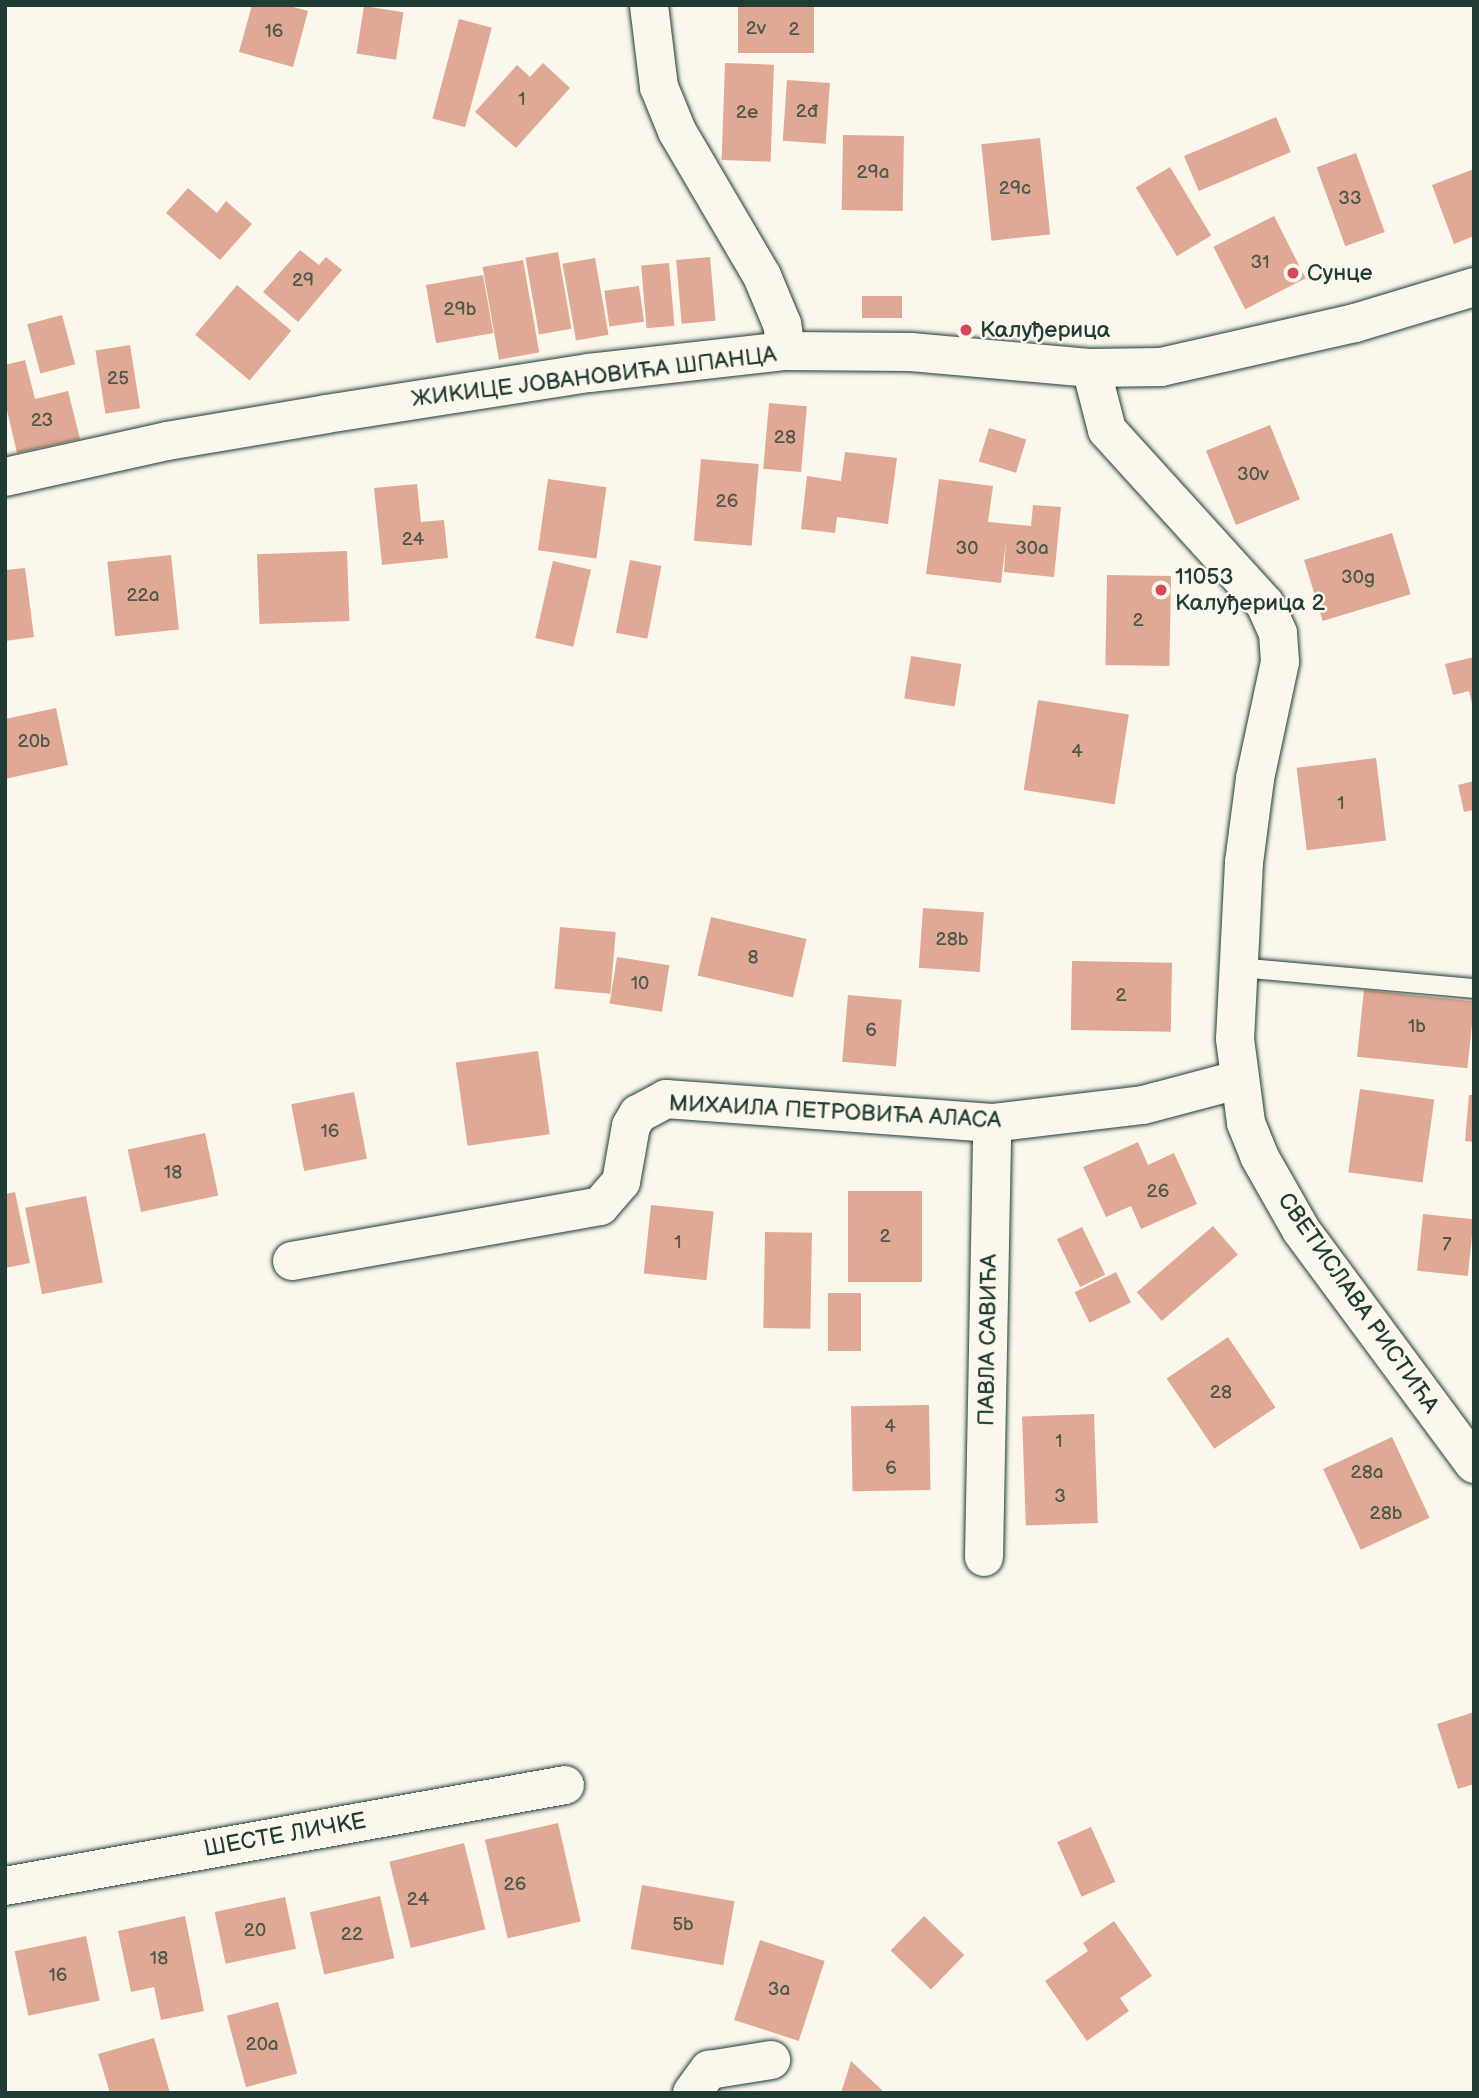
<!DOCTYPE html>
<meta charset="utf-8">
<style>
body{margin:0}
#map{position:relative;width:1479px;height:2098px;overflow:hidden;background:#fbf7ec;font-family:"Balsamiq Sans",sans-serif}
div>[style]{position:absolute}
.building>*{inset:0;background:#dfa995;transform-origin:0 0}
.roads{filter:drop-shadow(0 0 2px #1f3d34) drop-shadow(0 0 2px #1f3d34)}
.service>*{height:19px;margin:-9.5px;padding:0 9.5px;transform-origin:9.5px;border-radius:9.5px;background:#fbf7ec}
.minor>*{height:38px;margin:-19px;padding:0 19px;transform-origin:19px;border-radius:19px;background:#fbf7ec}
.tertiary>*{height:38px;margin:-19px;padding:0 19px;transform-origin:19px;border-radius:19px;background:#fbf7ec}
.dots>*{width:19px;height:19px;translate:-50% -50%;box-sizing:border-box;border:4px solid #fbf7ec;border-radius:50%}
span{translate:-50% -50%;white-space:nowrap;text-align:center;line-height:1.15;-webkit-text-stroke:5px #fbf7ec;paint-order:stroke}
.number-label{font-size:19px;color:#4f584c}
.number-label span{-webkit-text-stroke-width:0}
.poi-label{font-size:23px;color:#1f3d34}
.left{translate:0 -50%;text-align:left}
.street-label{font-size:23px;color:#1f3d34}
.frame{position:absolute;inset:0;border:7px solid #1f3d34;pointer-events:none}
</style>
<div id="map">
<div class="building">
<i style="clip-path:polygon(252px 5px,286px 5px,308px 11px,293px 67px,239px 52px)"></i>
<i style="left:738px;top:5px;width:76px;height:48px"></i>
<i style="left:364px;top:6px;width:40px;height:48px;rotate:9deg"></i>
<i style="left:459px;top:19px;width:34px;height:103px;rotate:15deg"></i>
<i style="clip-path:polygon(543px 63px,570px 88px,516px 148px,475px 112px,517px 65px,530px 77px)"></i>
<i style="left:725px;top:63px;width:49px;height:97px;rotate:2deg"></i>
<i style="left:787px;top:80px;width:43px;height:61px;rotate:4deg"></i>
<i style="left:1276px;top:117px;width:38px;height:100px;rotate:67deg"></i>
<i style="left:843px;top:135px;width:61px;height:75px;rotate:1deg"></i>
<i style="left:1040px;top:138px;width:97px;height:59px;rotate:84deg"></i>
<i style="left:1356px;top:153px;width:84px;height:42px;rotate:70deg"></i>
<i style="left:1170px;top:167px;width:80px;height:40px;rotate:59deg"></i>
<i style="clip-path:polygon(1474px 169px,1474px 236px,1454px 244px,1432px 185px)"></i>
<i style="clip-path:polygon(188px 188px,217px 213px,226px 201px,252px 224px,220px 260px,166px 213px)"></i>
<i style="left:1274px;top:216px;width:70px;height:68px;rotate:63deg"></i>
<i style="clip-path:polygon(300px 250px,319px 265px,326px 257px,342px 270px,298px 322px,263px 292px)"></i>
<i style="left:558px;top:252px;width:78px;height:33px;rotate:80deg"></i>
<i style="left:710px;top:257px;width:64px;height:34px;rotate:85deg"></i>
<i style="left:595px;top:258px;width:78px;height:33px;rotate:80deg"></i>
<i style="left:523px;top:260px;width:94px;height:41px;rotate:80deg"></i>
<i style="left:669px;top:263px;width:63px;height:28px;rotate:85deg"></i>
<i style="left:483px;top:275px;width:59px;height:58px;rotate:80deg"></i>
<i style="left:237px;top:285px;width:71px;height:65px;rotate:40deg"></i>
<i style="left:639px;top:286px;width:36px;height:35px;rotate:82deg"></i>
<i style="left:862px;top:296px;width:40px;height:22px"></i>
<i style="left:62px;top:315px;width:51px;height:36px;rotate:75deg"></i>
<i style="left:130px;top:345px;width:64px;height:35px;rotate:81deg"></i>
<i style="clip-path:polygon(25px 360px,35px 399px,68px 391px,80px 439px,17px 453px,5px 402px,5px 365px)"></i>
<i style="left:769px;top:403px;width:38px;height:66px;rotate:5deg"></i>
<i style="left:1270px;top:425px;width:80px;height:69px;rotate:68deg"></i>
<i style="left:989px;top:428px;width:39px;height:35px;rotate:17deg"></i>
<i style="clip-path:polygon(845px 452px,897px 458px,888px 524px,837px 517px,835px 533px,801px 529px,807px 476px,841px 481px)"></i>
<i style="left:701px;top:459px;width:58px;height:82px;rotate:5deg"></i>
<i style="left:548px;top:479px;width:59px;height:72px;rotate:8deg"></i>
<i style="clip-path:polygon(939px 479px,993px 486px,988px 522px,1031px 526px,1033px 505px,1061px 507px,1054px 577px,1004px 572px,1006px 541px,1001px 583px,926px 574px)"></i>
<i style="clip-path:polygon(417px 484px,421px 522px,444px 520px,448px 558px,382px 565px,374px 488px)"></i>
<i style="left:1392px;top:533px;width:64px;height:92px;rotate:73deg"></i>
<i style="left:347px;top:551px;width:70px;height:90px;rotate:88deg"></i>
<i style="left:171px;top:555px;width:75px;height:64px;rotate:84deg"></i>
<i style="left:630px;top:560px;width:32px;height:74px;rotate:11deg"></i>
<i style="left:553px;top:561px;width:39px;height:79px;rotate:13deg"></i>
<i style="clip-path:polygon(25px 568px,34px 637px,5px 641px,5px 570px)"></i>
<i style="left:1107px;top:575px;width:64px;height:90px;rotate:1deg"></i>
<i style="left:911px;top:656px;width:51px;height:43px;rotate:9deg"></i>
<i style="clip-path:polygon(1474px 657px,1474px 708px,1473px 708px,1469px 691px,1453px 695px,1445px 664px)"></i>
<i style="left:1038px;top:700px;width:92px;height:91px;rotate:9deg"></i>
<i style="clip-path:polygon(56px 708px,68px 765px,5px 779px,5px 719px)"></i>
<i style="left:1376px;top:758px;width:83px;height:80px;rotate:83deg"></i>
<i style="clip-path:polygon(1474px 781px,1474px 810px,1464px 812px,1458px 785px)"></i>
<i style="left:923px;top:908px;width:61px;height:60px;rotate:4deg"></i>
<i style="left:711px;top:917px;width:98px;height:60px;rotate:13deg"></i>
<i style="left:560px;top:927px;width:56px;height:62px;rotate:5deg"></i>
<i style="left:617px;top:957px;width:53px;height:47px;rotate:9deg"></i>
<i style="left:1072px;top:961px;width:100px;height:69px;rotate:1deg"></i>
<i style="left:1364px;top:990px;width:111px;height:67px;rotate:6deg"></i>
<i style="left:848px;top:995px;width:54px;height:67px;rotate:5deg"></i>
<i style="left:538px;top:1051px;width:84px;height:83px;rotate:82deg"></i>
<i style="left:1360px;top:1089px;width:75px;height:84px;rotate:8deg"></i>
<i style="left:354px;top:1092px;width:68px;height:64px;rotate:79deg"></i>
<i style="clip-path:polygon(1469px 1095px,1474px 1095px,1474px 1142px,1465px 1141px)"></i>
<i style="left:205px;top:1133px;width:64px;height:79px;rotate:78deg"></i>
<i style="clip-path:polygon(1138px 1142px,1148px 1165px,1174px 1153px,1197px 1204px,1141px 1229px,1131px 1206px,1106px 1217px,1083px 1167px)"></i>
<i style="left:848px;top:1191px;width:74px;height:91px"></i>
<i style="clip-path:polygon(15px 1192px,30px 1263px,5px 1268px,5px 1194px)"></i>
<i style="left:86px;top:1196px;width:88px;height:62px;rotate:79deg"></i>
<i style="left:651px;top:1205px;width:63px;height:69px;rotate:6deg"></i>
<i style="left:1423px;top:1214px;width:51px;height:57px;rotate:6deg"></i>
<i style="left:1213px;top:1226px;width:38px;height:101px;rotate:49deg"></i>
<i style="left:1082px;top:1227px;width:53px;height:28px;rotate:64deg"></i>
<i style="left:765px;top:1232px;width:47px;height:96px;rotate:1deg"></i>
<i style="left:1116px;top:1272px;width:34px;height:46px;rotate:64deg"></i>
<i style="left:828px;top:1293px;width:33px;height:58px"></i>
<i style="left:1228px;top:1337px;width:85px;height:74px;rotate:56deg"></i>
<i style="left:929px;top:1405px;width:85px;height:78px;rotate:89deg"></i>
<i style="left:1094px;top:1414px;width:109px;height:72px;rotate:88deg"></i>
<i style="left:1392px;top:1437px;width:89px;height:76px;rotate:65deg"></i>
<i style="clip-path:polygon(1474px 1712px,1474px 1784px,1458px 1789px,1437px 1724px)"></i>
<i style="left:558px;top:1823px;width:101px;height:75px;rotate:77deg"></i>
<i style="left:1091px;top:1827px;width:60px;height:37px;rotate:66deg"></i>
<i style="left:464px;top:1843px;width:89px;height:77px;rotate:76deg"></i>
<i style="left:642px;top:1885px;width:94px;height:65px;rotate:10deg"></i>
<i style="left:380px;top:1896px;width:64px;height:72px;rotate:77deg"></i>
<i style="left:285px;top:1897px;width:53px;height:72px;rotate:78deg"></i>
<i style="clip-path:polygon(185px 1916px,204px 2011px,161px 2020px,154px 1987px,131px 1992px,118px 1931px)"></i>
<i style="left:924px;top:1916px;width:56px;height:48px;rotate:44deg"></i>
<i style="clip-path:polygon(1114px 1921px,1152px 1976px,1120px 1998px,1129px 2011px,1087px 2041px,1045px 1981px,1088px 1951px,1083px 1943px)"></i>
<i style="left:86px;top:1936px;width:66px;height:73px;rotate:78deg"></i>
<i style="left:760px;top:1940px;width:68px;height:84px;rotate:18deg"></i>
<i style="left:278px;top:2002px;width:74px;height:53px;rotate:75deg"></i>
<i style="clip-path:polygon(154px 2038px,170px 2093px,110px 2093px,98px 2054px)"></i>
<i style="clip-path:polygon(851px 2061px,885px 2093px,841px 2093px)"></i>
</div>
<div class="roads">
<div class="service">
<i style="left:1238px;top:967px;width:237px;rotate:5.1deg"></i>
</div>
<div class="minor">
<i style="left:786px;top:351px;width:125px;rotate:0.5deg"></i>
<i style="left:911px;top:352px;width:181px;rotate:5.1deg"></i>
<i style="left:1091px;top:368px;width:70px;rotate:-0.8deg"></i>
<i style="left:1161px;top:367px;width:199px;rotate:-12.8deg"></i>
<i style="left:1355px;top:323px;width:124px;rotate:-16.8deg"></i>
<i style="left:1091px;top:368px;width:64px;rotate:75.5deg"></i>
<i style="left:1107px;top:430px;width:235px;rotate:47.8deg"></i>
<i style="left:1265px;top:604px;width:32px;rotate:66deg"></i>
<i style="left:1278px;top:633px;width:29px;rotate:86deg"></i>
<i style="left:1280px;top:662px;width:120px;rotate:102.1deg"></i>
<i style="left:1255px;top:779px;width:84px;rotate:97.5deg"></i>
<i style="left:1244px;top:862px;width:177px;rotate:92.9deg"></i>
<i style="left:1235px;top:1039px;width:85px;rotate:82.5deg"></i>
<i style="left:1246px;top:1123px;width:35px;rotate:68deg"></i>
<i style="left:1259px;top:1156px;width:85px;rotate:60.4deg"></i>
<i style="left:1301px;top:1230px;width:291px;rotate:53.5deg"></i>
<i style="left:292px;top:1261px;width:313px;rotate:-10.1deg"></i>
<i style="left:600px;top:1206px;width:32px;rotate:-49deg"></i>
<i style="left:621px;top:1182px;width:57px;rotate:-79.9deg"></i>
<i style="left:631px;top:1126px;width:14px;rotate:-60deg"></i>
<i style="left:638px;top:1114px;width:32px;rotate:-28deg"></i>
<i style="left:666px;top:1099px;width:327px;rotate:4.2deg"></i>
<i style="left:992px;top:1123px;width:152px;rotate:-6.8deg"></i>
<i style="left:1143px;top:1105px;width:97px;rotate:-14.9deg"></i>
<i style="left:984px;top:1557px;width:434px;rotate:-88.9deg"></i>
<i style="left:5px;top:1886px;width:569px;rotate:-10.22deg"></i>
<i style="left:692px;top:2093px;width:29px;rotate:-54deg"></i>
<i style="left:709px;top:2070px;width:63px;rotate:-9.2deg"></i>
</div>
<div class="tertiary">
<i style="left:5px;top:477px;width:166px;rotate:-12.5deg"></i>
<i style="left:167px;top:441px;width:161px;rotate:-9.6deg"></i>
<i style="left:326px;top:414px;width:266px;rotate:-8.9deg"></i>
<i style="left:589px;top:373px;width:198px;rotate:-6.4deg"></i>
<i style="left:786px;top:351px;width:27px;rotate:-98deg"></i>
<i style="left:782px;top:324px;width:52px;rotate:-112.6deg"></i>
<i style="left:762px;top:276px;width:168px;rotate:-120.4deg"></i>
<i style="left:677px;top:131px;width:48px;rotate:-112.2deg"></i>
<i style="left:659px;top:87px;width:83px;rotate:-97deg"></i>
</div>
</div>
<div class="dots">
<i style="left:1293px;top:273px;background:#d1495b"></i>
<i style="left:966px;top:330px;background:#d1495b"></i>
<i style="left:1161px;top:590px;background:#d1495b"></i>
</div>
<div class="number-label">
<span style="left:756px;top:29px">2v</span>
<span style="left:794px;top:30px">2</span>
<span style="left:274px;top:32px">16</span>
<span style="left:522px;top:100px">1</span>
<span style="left:807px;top:112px">2đ</span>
<span style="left:747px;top:113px">2e</span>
<span style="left:873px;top:173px">29a</span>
<span style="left:1015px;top:189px">29c</span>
<span style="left:1350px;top:199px">33</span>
<span style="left:1260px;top:263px">31</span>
<span style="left:303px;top:281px">29</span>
<span style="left:460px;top:310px">29b</span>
<span style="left:118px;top:379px">25</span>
<span style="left:42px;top:421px">23</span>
<span style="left:785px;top:438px">28</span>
<span style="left:1253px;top:475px">30v</span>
<span style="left:727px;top:502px">26</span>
<span style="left:413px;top:540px">24</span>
<span style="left:967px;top:549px">30</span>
<span style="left:1032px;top:549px">30a</span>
<span style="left:1358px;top:578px">30g</span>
<span style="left:143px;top:596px">22a</span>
<span style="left:1138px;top:621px">2</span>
<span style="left:34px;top:742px">20b</span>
<span style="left:1077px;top:752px">4</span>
<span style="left:1341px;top:804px">1</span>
<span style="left:952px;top:940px">28b</span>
<span style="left:753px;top:958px">8</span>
<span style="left:640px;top:984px">10</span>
<span style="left:1121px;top:996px">2</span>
<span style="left:1417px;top:1027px">1b</span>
<span style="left:871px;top:1031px">6</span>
<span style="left:330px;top:1132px">16</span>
<span style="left:173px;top:1173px">18</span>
<span style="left:1158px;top:1192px">26</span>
<span style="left:885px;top:1237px">2</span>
<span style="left:678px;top:1243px">1</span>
<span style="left:1447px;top:1245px">7</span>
<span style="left:1221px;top:1393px">28</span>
<span style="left:890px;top:1427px">4</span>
<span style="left:1059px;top:1442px">1</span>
<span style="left:891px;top:1469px">6</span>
<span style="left:1367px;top:1473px">28a</span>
<span style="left:1060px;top:1497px">3</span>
<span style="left:1386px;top:1514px">28b</span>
<span style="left:515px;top:1885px">26</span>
<span style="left:418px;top:1900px">24</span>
<span style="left:683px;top:1925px">5b</span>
<span style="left:255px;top:1931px">20</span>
<span style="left:352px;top:1935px">22</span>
<span style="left:159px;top:1959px">18</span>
<span style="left:58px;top:1976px">16</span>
<span style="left:779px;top:1990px">3a</span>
<span style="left:262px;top:2045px">20a</span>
</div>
<div class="poi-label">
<span class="left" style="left:1307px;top:273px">Сунце</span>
<span class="left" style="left:980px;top:330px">Калуђерица</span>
<span class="left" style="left:1175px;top:590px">11053<br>Калуђерица 2</span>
</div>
<div class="street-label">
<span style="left:594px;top:377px;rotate:-7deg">ЖИКИЦЕ ЈОВАНОВИЋА ШПАНЦА</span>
<span style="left:835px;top:1112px;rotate:3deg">МИХАИЛА ПЕТРОВИЋА АЛАСА</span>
<span style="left:1358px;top:1303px;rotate:55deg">СВЕТИСЛАВА РИСТИЋА</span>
<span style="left:988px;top:1340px;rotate:-89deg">ПАВЛА САВИЋА</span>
<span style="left:285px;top:1835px;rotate:-10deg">ШЕСТЕ ЛИЧКЕ</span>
</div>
<div class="frame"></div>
</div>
